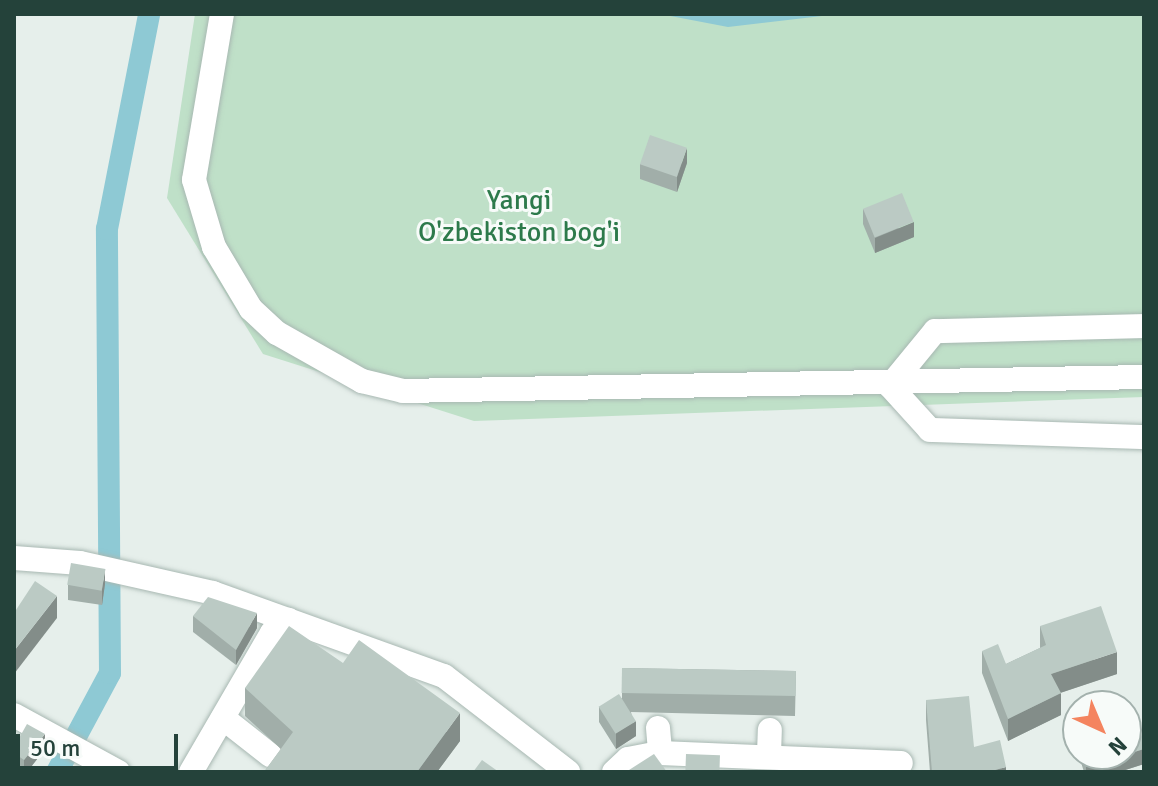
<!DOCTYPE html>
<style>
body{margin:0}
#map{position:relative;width:1158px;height:786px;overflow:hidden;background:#e6efeb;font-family:Signika,sans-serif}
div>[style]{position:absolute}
.green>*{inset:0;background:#bfe0c8}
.water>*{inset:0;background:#8ec9d4}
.canal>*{height:22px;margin:-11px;padding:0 11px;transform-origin:11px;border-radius:11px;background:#8ec9d4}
.roads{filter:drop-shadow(0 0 2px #a8b8b2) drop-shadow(0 0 2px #a8b8b2)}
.minor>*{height:24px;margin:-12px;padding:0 12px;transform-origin:12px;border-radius:12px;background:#fff}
.wall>*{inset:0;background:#a1aea9}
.shaded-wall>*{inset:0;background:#838d89}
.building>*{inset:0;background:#bbcac4;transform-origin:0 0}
span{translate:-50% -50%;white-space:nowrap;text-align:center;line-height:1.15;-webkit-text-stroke:6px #f7fbf9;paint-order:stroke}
.park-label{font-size:28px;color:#2d7a4b}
.frame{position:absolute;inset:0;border:16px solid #24423a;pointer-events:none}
.north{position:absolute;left:1062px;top:690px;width:80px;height:80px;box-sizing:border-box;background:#f7fbf9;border:2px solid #a3b1ad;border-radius:50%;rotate:136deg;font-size:22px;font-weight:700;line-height:32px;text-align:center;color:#24423a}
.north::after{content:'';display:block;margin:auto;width:28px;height:36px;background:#f4845f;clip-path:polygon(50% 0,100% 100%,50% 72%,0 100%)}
.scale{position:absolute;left:16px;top:734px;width:162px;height:36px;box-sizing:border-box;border:4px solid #24423a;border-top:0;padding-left:10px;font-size:24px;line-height:28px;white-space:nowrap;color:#24423a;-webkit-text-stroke:6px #f7fbf9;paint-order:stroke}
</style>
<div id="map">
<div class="green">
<i style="clip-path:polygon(195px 14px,1144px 14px,1144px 397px,474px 421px,263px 354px,167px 198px)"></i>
</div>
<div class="water">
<i style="clip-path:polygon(660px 14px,839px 14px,728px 27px)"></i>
</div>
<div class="canal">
<i style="left:57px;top:772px;width:112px;rotate:-61.8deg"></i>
<i style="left:110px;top:673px;width:444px;rotate:-90.4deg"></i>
<i style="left:107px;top:229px;width:219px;rotate:-78.9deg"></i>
</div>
<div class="roads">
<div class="minor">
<i style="left:222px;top:14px;width:168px;rotate:99.6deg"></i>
<i style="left:194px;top:180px;width:70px;rotate:73.4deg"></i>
<i style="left:214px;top:247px;width:72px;rotate:59.2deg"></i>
<i style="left:251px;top:309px;width:35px;rotate:43deg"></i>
<i style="left:277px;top:333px;width:98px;rotate:29.5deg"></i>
<i style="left:362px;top:381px;width:42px;rotate:13.7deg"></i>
<i style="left:403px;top:391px;width:741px;rotate:-1.08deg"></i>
<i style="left:1144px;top:326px;width:209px;rotate:178.6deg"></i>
<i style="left:935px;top:331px;width:71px;rotate:129.3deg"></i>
<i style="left:890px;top:386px;width:59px;rotate:47.7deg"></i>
<i style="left:930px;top:430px;width:214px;rotate:1.9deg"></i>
<i style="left:14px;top:558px;width:66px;rotate:4.3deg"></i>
<i style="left:80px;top:563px;width:136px;rotate:12.7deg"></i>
<i style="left:213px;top:593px;width:245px;rotate:19.8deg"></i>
<i style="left:444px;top:676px;width:157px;rotate:37.7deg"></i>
<i style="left:14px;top:715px;width:119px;rotate:28.7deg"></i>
<i style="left:223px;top:718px;width:60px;rotate:38.2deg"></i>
<i style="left:658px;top:728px;width:25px;rotate:85deg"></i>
<i style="left:769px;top:754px;width:24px;rotate:-88deg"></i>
<i style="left:191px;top:772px;width:161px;rotate:-59.8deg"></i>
<i style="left:272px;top:633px;width:21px;rotate:-39deg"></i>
<i style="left:614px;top:772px;width:19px;rotate:-43deg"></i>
<i style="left:628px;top:759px;width:33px;rotate:-11deg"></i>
<i style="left:660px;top:753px;width:241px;rotate:2.4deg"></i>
</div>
</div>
<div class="wall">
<i style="clip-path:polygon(687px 163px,677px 192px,640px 179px,640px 164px)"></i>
<i style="clip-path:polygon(863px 209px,914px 237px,875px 253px,863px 224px)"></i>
<i style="clip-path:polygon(105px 584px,102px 605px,68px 600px,68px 585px)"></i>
<i style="clip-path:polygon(193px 616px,257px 628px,236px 665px,193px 632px)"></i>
<i style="clip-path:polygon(1040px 626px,1117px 674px,1060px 693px,1061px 715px,1008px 741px,982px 673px,982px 651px,1006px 664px,1040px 648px)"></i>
<i style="clip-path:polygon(343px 663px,460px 741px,437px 772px,264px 772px,281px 749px,245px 716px,245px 688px)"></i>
<i style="clip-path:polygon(622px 668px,796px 671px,795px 716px,631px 712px,636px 736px,616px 749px,599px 722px,599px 707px,622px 698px)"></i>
<i style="clip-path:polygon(926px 700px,974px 747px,1006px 772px,930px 772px,926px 720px)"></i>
<i style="clip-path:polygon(1144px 744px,1144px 764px,1119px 772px,1084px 772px,1080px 759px,1080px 754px,1126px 754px)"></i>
<i style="clip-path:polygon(14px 747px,45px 749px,27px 772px,20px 772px,14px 768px)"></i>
</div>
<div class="shaded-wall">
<i style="clip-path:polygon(687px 148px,687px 163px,677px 192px,677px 177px)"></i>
<i style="clip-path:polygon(914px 222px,914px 237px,875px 253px,875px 238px)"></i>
<i style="clip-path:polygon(105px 569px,105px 584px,102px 605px,102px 590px)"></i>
<i style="clip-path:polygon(57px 596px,57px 618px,14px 674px,14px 651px)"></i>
<i style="clip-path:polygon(257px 613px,257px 628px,236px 665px,236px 650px)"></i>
<i style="clip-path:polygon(1117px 652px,1117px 674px,1051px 696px,1051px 674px)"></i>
<i style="clip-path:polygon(1061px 693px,1061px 715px,1008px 741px,1008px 719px)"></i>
<i style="clip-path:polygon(460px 713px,460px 741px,437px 772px,417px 772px)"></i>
<i style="clip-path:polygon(636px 721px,636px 736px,616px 749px,616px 733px)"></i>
<i style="clip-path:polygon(45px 734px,45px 749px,27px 772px,24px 772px,24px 760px)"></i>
<i style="clip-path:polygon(1144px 749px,1144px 764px,1119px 772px,1086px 772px,1086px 767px)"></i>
<i style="clip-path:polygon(1006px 767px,1006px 772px,988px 772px)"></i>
</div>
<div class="building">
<i style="left:650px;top:135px;width:39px;height:31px;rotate:19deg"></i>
<i style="left:902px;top:193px;width:31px;height:42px;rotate:68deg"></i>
<i style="left:71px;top:563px;width:35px;height:22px;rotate:10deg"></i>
<i style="clip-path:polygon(35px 581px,57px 596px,14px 651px,14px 613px)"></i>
<i style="clip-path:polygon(208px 597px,257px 613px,236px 650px,193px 616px)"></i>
<i style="clip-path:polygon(1101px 606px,1117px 652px,1051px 674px,1061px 693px,1008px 719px,982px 651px,998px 644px,1006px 664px,1046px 645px,1040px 626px)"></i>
<i style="clip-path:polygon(289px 626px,343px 663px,359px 640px,460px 713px,417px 772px,264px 772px,293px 732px,245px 688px)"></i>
<i style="left:622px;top:668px;width:174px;height:25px;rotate:1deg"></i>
<i style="left:619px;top:694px;width:32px;height:24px;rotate:58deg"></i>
<i style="clip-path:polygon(969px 696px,974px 747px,1000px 740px,1006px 767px,988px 772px,932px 772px,926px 700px)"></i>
<i style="clip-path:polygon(27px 724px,45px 734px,24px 760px,14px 753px,14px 747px)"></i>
<i style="clip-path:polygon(1139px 726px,1144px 744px,1144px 749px,1086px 767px,1083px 754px,1126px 754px,1126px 730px)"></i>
<i style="clip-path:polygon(654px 754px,667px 772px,630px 772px,629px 770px)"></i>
<i style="left:686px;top:754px;width:34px;height:18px;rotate:2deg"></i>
<i style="clip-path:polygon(482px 760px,499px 772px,473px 772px)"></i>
</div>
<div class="park-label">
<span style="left:519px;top:216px">Yangi<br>O'zbekiston bog'i</span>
</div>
<div class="frame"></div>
<div class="north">N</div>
<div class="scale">50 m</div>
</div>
